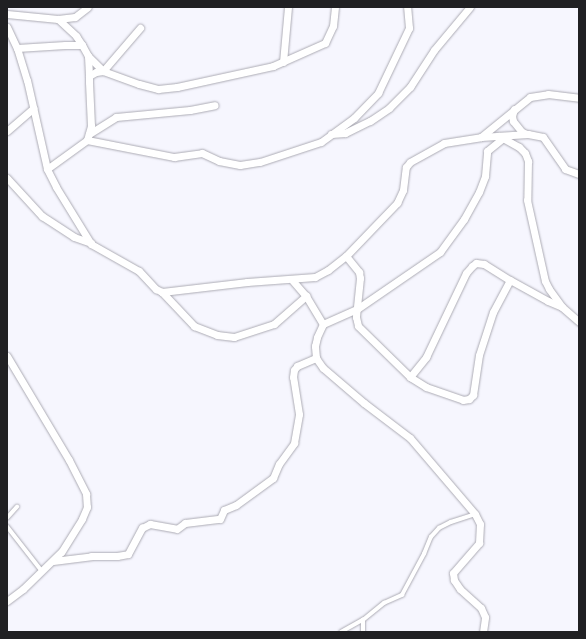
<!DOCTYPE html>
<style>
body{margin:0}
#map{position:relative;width:586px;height:639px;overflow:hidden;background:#f6f6fe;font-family:"DejaVu Sans",sans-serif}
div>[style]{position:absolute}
.roads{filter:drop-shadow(0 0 1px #acabb4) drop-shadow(0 0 1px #acabb4)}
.service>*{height:3.5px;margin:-1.75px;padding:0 1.75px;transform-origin:1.75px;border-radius:1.75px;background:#fff}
.minor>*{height:7px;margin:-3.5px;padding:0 3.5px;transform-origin:3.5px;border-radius:3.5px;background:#fff}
span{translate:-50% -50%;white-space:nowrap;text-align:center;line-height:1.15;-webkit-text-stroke:4px #f6f6fe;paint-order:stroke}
.frame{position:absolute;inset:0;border:8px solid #202023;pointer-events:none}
</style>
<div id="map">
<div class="roads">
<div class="service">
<i style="left:7px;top:518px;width:15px;rotate:-48deg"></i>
<i style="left:7px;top:526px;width:57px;rotate:52.1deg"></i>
<i style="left:341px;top:632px;width:25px;rotate:-29deg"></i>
<i style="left:363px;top:620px;width:27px;rotate:-39deg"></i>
<i style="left:384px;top:603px;width:20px;rotate:-24deg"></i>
<i style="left:402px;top:595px;width:47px;rotate:-61.8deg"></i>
<i style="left:424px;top:554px;width:18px;rotate:-68deg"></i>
<i style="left:431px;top:537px;width:12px;rotate:-48deg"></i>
<i style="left:439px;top:528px;width:13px;rotate:-27deg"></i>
<i style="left:451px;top:522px;width:25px;rotate:-18deg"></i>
<i style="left:363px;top:632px;width:12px;rotate:-90deg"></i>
</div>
<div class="minor">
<i style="left:7px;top:14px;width:51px;rotate:5.6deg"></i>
<i style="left:58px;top:19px;width:25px;rotate:43deg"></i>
<i style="left:76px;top:36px;width:11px;rotate:56deg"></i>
<i style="left:58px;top:19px;width:17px;rotate:-7deg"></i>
<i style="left:75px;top:17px;width:16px;rotate:-38deg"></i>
<i style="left:7px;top:27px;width:23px;rotate:65deg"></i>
<i style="left:17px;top:48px;width:34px;rotate:73deg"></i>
<i style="left:27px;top:80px;width:91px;rotate:77.3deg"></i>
<i style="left:47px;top:169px;width:20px;rotate:63deg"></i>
<i style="left:56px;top:187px;width:67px;rotate:58.4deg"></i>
<i style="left:91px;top:244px;width:55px;rotate:29.4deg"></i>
<i style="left:139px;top:271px;width:25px;rotate:47deg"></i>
<i style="left:156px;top:289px;width:7px;rotate:27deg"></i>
<i style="left:162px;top:292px;width:86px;rotate:-6.7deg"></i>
<i style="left:247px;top:282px;width:68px;rotate:-4.2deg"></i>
<i style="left:315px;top:277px;width:15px;rotate:-28deg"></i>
<i style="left:328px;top:270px;width:23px;rotate:-38deg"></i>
<i style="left:346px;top:256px;width:74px;rotate:-46.1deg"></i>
<i style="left:397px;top:203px;width:14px;rotate:-65deg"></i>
<i style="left:403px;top:190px;width:23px;rotate:-83deg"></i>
<i style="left:406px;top:167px;width:6px;rotate:-51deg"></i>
<i style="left:410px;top:162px;width:39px;rotate:-29deg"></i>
<i style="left:444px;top:143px;width:37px;rotate:-9deg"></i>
<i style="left:481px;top:137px;width:63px;rotate:-39.2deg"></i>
<i style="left:530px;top:97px;width:18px;rotate:-9deg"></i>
<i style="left:548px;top:94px;width:31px;rotate:7deg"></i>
<i style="left:17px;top:48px;width:48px;rotate:-3.6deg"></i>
<i style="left:65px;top:45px;width:17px"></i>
<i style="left:82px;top:45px;width:13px;rotate:61deg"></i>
<i style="left:88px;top:56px;width:20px;rotate:87deg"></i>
<i style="left:88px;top:56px;width:21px;rotate:45deg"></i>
<i style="left:103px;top:71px;width:57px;rotate:-49.3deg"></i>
<i style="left:283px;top:62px;width:55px;rotate:-84.8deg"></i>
<i style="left:514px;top:109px;width:7px;rotate:106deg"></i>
<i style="left:512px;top:116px;width:5px;rotate:79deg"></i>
<i style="left:513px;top:121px;width:14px;rotate:51deg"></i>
<i style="left:522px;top:132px;width:5px;rotate:22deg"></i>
<i style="left:7px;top:131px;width:35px;rotate:-41deg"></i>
<i style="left:89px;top:134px;width:32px;rotate:-32deg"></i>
<i style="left:116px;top:117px;width:74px;rotate:-5.4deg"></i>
<i style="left:190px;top:110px;width:25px;rotate:-11deg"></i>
<i style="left:331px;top:134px;width:14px;rotate:-4deg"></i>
<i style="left:345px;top:133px;width:28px;rotate:-26deg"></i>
<i style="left:370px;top:121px;width:23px;rotate:-34deg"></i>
<i style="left:389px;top:108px;width:30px;rotate:-45deg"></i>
<i style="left:410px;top:87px;width:44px;rotate:-57deg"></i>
<i style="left:434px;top:50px;width:56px;rotate:-50.1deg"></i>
<i style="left:499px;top:136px;width:23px;rotate:29deg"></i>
<i style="left:519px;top:147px;width:8px;rotate:45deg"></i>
<i style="left:525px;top:153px;width:9px;rotate:69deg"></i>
<i style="left:528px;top:161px;width:39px;rotate:91deg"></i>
<i style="left:527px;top:200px;width:83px;rotate:77.5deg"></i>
<i style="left:545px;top:281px;width:9px;rotate:63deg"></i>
<i style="left:549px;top:289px;width:22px;rotate:54deg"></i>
<i style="left:562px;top:307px;width:23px;rotate:41deg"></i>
<i style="left:481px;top:137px;width:47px;rotate:-3.7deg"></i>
<i style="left:528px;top:134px;width:15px;rotate:11deg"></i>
<i style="left:543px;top:137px;width:39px;rotate:55deg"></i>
<i style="left:565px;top:169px;width:15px;rotate:20deg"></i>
<i style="left:87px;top:140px;width:89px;rotate:11.1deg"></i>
<i style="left:174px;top:157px;width:28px;rotate:-8deg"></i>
<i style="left:202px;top:153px;width:19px;rotate:25deg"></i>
<i style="left:219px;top:161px;width:21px;rotate:11deg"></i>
<i style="left:240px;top:165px;width:20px;rotate:-9deg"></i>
<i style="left:260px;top:162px;width:64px;rotate:-18.2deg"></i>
<i style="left:321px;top:142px;width:41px;rotate:-36deg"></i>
<i style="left:354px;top:118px;width:35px;rotate:-46deg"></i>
<i style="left:378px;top:93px;width:72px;rotate:-64.5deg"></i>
<i style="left:409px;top:28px;width:21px;rotate:-95deg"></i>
<i style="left:47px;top:169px;width:49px;rotate:-35.9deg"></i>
<i style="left:87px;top:140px;width:15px;rotate:-74deg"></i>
<i style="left:91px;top:126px;width:44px;rotate:-92.6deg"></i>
<i style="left:89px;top:82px;width:6px;rotate:-90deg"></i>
<i style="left:89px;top:76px;width:8px;rotate:-30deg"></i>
<i style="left:96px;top:72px;width:7px;rotate:-8deg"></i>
<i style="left:103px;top:71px;width:38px;rotate:20deg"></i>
<i style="left:139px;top:84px;width:20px;rotate:15deg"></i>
<i style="left:158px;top:89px;width:19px;rotate:-6deg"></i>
<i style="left:177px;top:87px;width:98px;rotate:-12.3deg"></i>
<i style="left:273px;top:66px;width:57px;rotate:-23.9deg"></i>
<i style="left:325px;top:43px;width:19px;rotate:-65deg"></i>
<i style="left:333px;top:26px;width:19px;rotate:-84deg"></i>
<i style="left:7px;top:178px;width:52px;rotate:47.4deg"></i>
<i style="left:42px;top:216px;width:38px;rotate:33deg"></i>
<i style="left:74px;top:237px;width:18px;rotate:19deg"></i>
<i style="left:346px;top:256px;width:21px;rotate:51deg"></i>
<i style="left:359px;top:272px;width:6px;rotate:81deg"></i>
<i style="left:360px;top:278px;width:39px;rotate:96deg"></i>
<i style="left:356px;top:317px;width:9px;rotate:77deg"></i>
<i style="left:358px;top:326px;width:73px;rotate:44.4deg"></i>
<i style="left:410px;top:377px;width:19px;rotate:32deg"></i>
<i style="left:426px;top:387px;width:39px;rotate:19deg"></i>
<i style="left:463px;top:400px;width:6px;rotate:-9deg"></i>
<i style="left:469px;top:399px;width:6px;rotate:-45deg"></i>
<i style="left:473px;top:395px;width:40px;rotate:-81.5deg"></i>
<i style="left:479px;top:355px;width:45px;rotate:-72deg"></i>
<i style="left:493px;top:312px;width:36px;rotate:-62deg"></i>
<i style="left:510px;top:280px;width:43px;rotate:28.9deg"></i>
<i style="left:548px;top:301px;width:15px;rotate:23deg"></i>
<i style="left:292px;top:280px;width:21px;rotate:49deg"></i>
<i style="left:306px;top:296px;width:33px;rotate:59deg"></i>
<i style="left:162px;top:292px;width:47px;rotate:46.7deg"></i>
<i style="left:194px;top:326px;width:25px;rotate:21deg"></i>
<i style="left:217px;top:335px;width:17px;rotate:7deg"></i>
<i style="left:234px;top:337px;width:42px;rotate:-18deg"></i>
<i style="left:274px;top:324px;width:43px;rotate:-41.2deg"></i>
<i style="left:7px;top:356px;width:121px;rotate:59.2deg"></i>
<i style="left:69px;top:460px;width:38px;rotate:63deg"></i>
<i style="left:86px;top:494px;width:13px;rotate:86deg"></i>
<i style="left:87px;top:507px;width:13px;rotate:113deg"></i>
<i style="left:82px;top:519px;width:39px;rotate:122deg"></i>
<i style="left:61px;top:552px;width:53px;rotate:135.8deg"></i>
<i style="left:23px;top:589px;width:20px;rotate:143deg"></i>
<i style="left:410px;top:377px;width:26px;rotate:-51deg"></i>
<i style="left:426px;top:357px;width:93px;rotate:-64.5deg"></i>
<i style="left:466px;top:273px;width:9px;rotate:-49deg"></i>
<i style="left:472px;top:266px;width:5px;rotate:-37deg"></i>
<i style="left:476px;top:263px;width:8px;rotate:7deg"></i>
<i style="left:484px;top:264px;width:31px;rotate:32deg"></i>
<i style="left:53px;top:561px;width:38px;rotate:-7deg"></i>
<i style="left:91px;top:556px;width:26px"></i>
<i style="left:117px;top:556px;width:11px;rotate:-10deg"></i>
<i style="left:128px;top:554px;width:30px;rotate:-62deg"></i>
<i style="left:142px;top:528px;width:9px;rotate:-27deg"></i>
<i style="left:150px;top:524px;width:27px;rotate:10deg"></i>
<i style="left:177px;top:529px;width:10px;rotate:-37deg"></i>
<i style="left:185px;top:523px;width:35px;rotate:-7deg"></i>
<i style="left:220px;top:519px;width:10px;rotate:-66deg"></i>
<i style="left:224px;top:510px;width:13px;rotate:-23deg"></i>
<i style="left:236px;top:505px;width:46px;rotate:-36.1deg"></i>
<i style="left:273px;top:478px;width:15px;rotate:-67deg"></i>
<i style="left:279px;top:464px;width:26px;rotate:-54deg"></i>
<i style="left:294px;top:443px;width:29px;rotate:-80deg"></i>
<i style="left:299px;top:414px;width:37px;rotate:-99deg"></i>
<i style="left:293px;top:377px;width:7px;rotate:-82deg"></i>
<i style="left:294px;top:370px;width:5px;rotate:-53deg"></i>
<i style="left:297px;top:366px;width:21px;rotate:-23deg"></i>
<i style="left:483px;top:632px;width:15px;rotate:-82deg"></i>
<i style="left:485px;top:617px;width:10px;rotate:-114deg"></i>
<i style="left:481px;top:608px;width:28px;rotate:-138deg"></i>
<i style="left:460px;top:589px;width:11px;rotate:-124deg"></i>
<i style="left:454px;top:580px;width:7px;rotate:-98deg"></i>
<i style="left:453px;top:573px;width:40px;rotate:-49deg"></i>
<i style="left:479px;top:543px;width:19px;rotate:-87deg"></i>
<i style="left:480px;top:524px;width:11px;rotate:-117deg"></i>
<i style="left:475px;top:514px;width:100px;rotate:-130.5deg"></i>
<i style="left:410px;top:438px;width:58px;rotate:-142.7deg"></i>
<i style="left:364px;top:403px;width:54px;rotate:-139.5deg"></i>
<i style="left:323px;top:368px;width:12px;rotate:-125deg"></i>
<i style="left:316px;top:358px;width:12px;rotate:-95deg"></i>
<i style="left:315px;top:346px;width:9px;rotate:-77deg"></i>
<i style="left:317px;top:337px;width:14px;rotate:-65deg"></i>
<i style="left:323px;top:324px;width:37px;rotate:-24deg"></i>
<i style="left:357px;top:309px;width:101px;rotate:-34.5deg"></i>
<i style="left:440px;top:252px;width:41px;rotate:-54deg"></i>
<i style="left:464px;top:219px;width:31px;rotate:-61deg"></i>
<i style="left:479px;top:192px;width:17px;rotate:-69deg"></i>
<i style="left:485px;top:176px;width:25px;rotate:-85deg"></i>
<i style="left:487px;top:151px;width:21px;rotate:-39deg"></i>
</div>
</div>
<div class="frame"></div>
</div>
